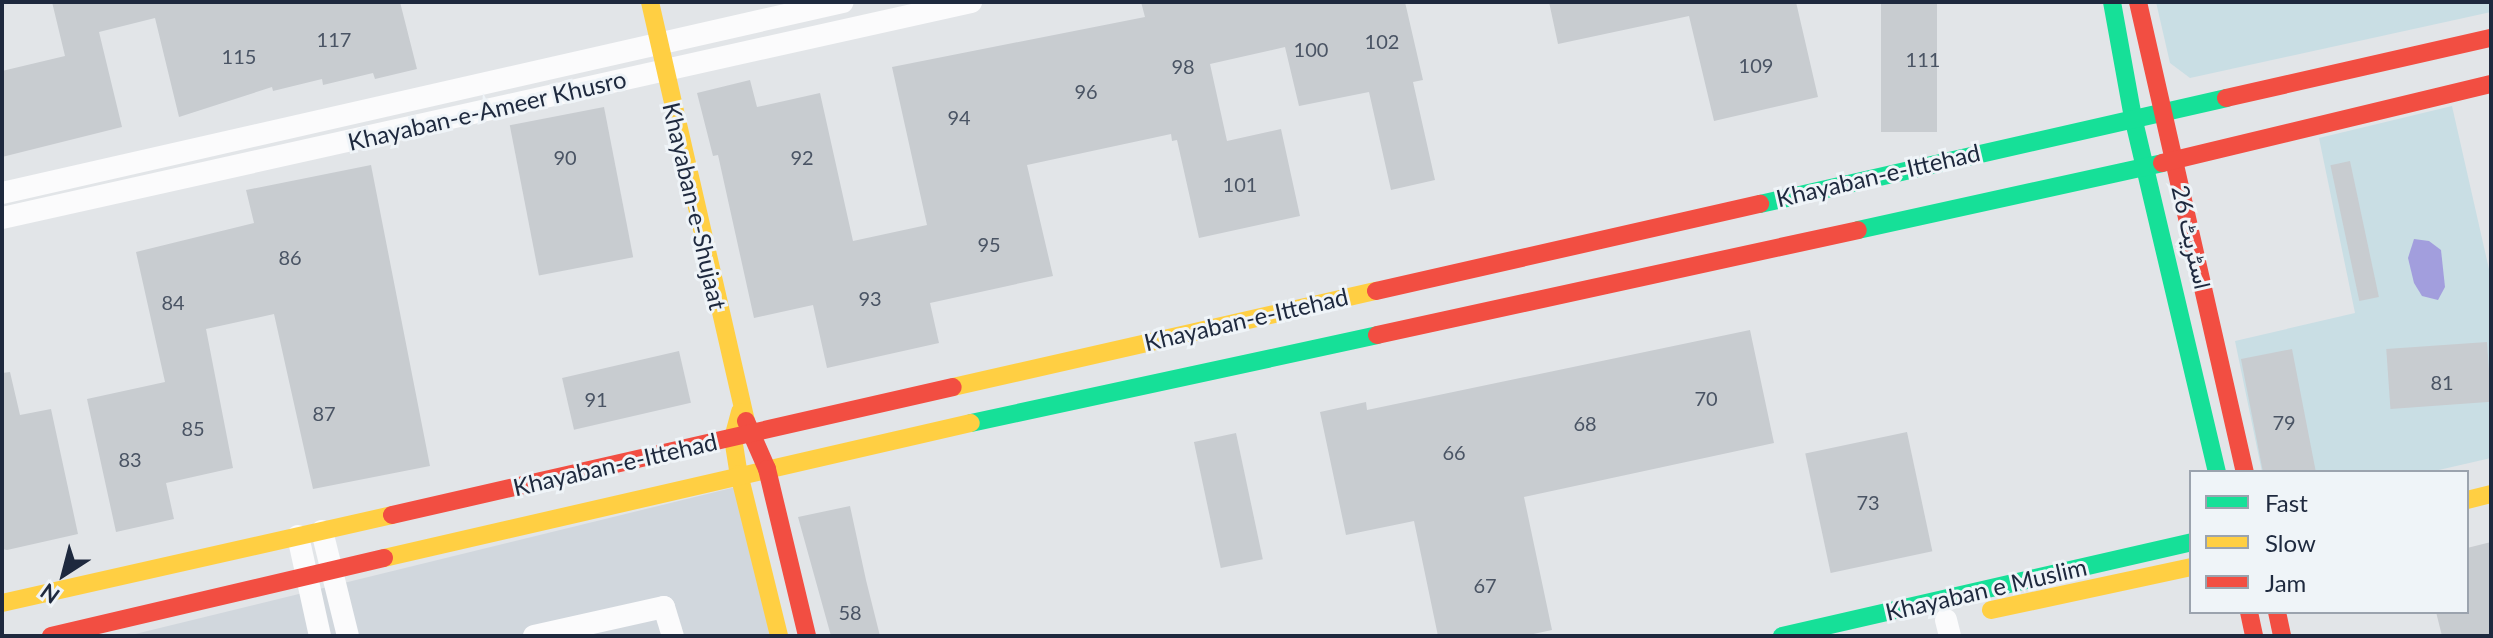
<!DOCTYPE html>
<meta charset="utf-8">
<style>
body{margin:0}
#map{position:relative;width:2493px;height:638px;overflow:hidden;background:#e2e5e8;font-family:Lato,Vazirmatn,sans-serif}
div>[style]{position:absolute}
.built>*{inset:0;background:#d1d7dd}
.green>*{inset:0;background:#c9dee4}
.water>*{inset:0;background:#a29edd}
.building>*{inset:0;background:#c8ccd0;transform-origin:0 0}
.street>*{height:22px;margin:-11px;padding:0 11px;transform-origin:11px;border-radius:11px;background:#fbfbfc}
.fast>*{height:18px;margin:-9px;padding:0 9px;transform-origin:9px;border-radius:9px;background:#16e098}
.slow>*{height:18px;margin:-9px;padding:0 9px;transform-origin:9px;border-radius:9px;background:#ffcf43}
.jam>*{height:18px;margin:-9px;padding:0 9px;transform-origin:9px;border-radius:9px;background:#f24e42}
span{translate:-50% -50%;white-space:nowrap;text-align:center;line-height:1.15;-webkit-text-stroke:6px #eff4f8;paint-order:stroke}
.number-label{font-size:20px;color:#4a5464}
.number-label span{-webkit-text-stroke-width:0}
.street-label{font-size:24px;color:#1e293e}
.frame{position:absolute;inset:0;border:4px solid #1e293e;pointer-events:none}
.legend{position:absolute;left:2189px;top:470px;width:280px;height:144px;box-sizing:border-box;background:#eff4f8;border:2px solid #9ba3ae;margin:0;padding:10px 14px;list-style:none;font-size:24px;color:#1e293e}
.legend li{display:flex;align-items:center;gap:16px;height:40px}
.legend b{width:40px;border:2px solid #9ba3ae}
.north{position:absolute;left:24px;top:534px;width:80px;height:80px;-webkit-text-stroke:6px #eff4f8;paint-order:stroke;rotate:216deg;font-size:22px;font-weight:700;line-height:32px;text-align:center;color:#1e293e}
.north::after{content:'';display:block;margin:auto;width:28px;height:36px;background:#1e293e;clip-path:polygon(50% 0,100% 100%,50% 72%,0 100%)}
</style>
<div id="map">
<div class="built">
<i style="clip-path:polygon(748px 484px,783px 636px,127px 636px)"></i>
</div>
<div class="green">
<i style="clip-path:polygon(2156px 2px,2491px 2px,2491px 12px,2190px 78px,2170px 63px)"></i>
<i style="clip-path:polygon(2452px 106px,2491px 278px,2491px 458px,2430px 472px,2262px 472px,2235px 341px,2355px 313px,2319px 138px)"></i>
</div>
<div class="water">
<i style="clip-path:polygon(2414px 239px,2429px 241px,2441px 250px,2445px 287px,2438px 300px,2422px 296px,2414px 283px,2408px 258px)"></i>
</div>
<div class="building">
<i style="clip-path:polygon(52px 2px,400px 2px,417px 69px,375px 79px,373px 73px,323px 85px,322px 79px,273px 91px,272px 87px,179px 117px,155px 18px,99px 32px,122px 127px,2px 157px,2px 71px,65px 56px)"></i>
<i style="clip-path:polygon(1141px 2px,1405px 2px,1423px 80px,1413px 82px,1435px 180px,1391px 190px,1369px 92px,1299px 106px,1285px 47px,1210px 64px,1227px 141px,1281px 129px,1300px 216px,1199px 238px,1177px 140px,1172px 141px,1171px 134px,1027px 165px,1053px 276px,930px 303px,939px 343px,827px 368px,813px 305px,754px 318px,718px 155px,713px 156px,697px 93px,750px 80px,757px 107px,820px 93px,853px 241px,927px 225px,892px 67px,1145px 17px)"></i>
<i style="clip-path:polygon(1549px 2px,1796px 2px,1818px 97px,1714px 121px,1689px 16px,1558px 44px)"></i>
<i style="left:1881px;top:2px;width:56px;height:130px"></i>
<i style="left:604px;top:107px;width:153px;height:96px;rotate:79deg"></i>
<i style="left:2350px;top:161px;width:139px;height:20px;rotate:78deg"></i>
<i style="clip-path:polygon(371px 165px,430px 466px,313px 489px,274px 314px,206px 329px,233px 468px,166px 483px,174px 519px,116px 532px,87px 399px,165px 382px,136px 252px,254px 223px,246px 190px)"></i>
<i style="clip-path:polygon(1750px 330px,1774px 443px,1524px 497px,1552px 630px,1524px 636px,1438px 636px,1414px 521px,1346px 535px,1320px 412px,1366px 402px,1367px 410px)"></i>
<i style="left:2487px;top:342px;width:60px;height:101px;rotate:86deg"></i>
<i style="left:2292px;top:349px;width:126px;height:52px;rotate:79deg"></i>
<i style="left:679px;top:351px;width:53px;height:120px;rotate:77deg"></i>
<i style="clip-path:polygon(10px 372px,20px 415px,51px 409px,78px 534px,7px 550px,2px 549px,2px 373px)"></i>
<i style="left:1907px;top:432px;width:122px;height:104px;rotate:78deg"></i>
<i style="left:1236px;top:433px;width:129px;height:43px;rotate:78deg"></i>
<i style="clip-path:polygon(850px 506px,866px 580px,880px 636px,831px 636px,798px 517px)"></i>
<i style="clip-path:polygon(2491px 542px,2491px 636px,2442px 636px,2436px 612px,2467px 612px,2467px 548px)"></i>
</div>
<div class="street">
<i style="left:2px;top:193px;width:862px;rotate:-12.8deg"></i>
<i style="left:2px;top:218px;width:993px;rotate:-12.57deg"></i>
<i style="left:322px;top:531px;width:108px;rotate:76.1deg"></i>
<i style="left:298px;top:536px;width:102px;rotate:77.6deg"></i>
<i style="left:1946px;top:620px;width:16px;rotate:76deg"></i>
<i style="left:534px;top:636px;width:133px;rotate:-12.6deg"></i>
<i style="left:664px;top:607px;width:30px;rotate:73deg"></i>
</div>
<div class="fast">
<i style="left:2112px;top:2px;width:117px;rotate:79.7deg"></i>
<i style="left:2133px;top:117px;width:365px;rotate:76.7deg"></i>
<i style="left:1760px;top:204px;width:478px;rotate:-12.8deg"></i>
<i style="left:1858px;top:230px;width:311px;rotate:-12.4deg"></i>
<i style="left:971px;top:423px;width:415px;rotate:-12.2deg"></i>
<i style="left:1782px;top:636px;width:420px;rotate:-12.9deg"></i>
</div>
<div class="slow">
<i style="left:650px;top:2px;width:430px;rotate:77.1deg"></i>
<i style="left:953px;top:387px;width:434px;rotate:-12.8deg"></i>
<i style="left:740px;top:412px;width:27px;rotate:105deg"></i>
<i style="left:733px;top:438px;width:36px;rotate:81deg"></i>
<i style="left:739px;top:474px;width:167px;rotate:76.1deg"></i>
<i style="left:2467px;top:500px;width:25px;rotate:-14deg"></i>
<i style="left:384px;top:558px;width:602px;rotate:-12.95deg"></i>
<i style="left:2px;top:603px;width:400px;rotate:-12.7deg"></i>
<i style="left:1991px;top:610px;width:205px;rotate:-12.1deg"></i>
</div>
<div class="jam">
<i style="left:2138px;top:2px;width:482px;rotate:77.2deg"></i>
<i style="left:2226px;top:98px;width:272px;rotate:-12.8deg"></i>
<i style="left:2162px;top:163px;width:338px;rotate:-13.5deg"></i>
<i style="left:1376px;top:291px;width:394px;rotate:-12.8deg"></i>
<i style="left:1377px;top:335px;width:492px;rotate:-12.3deg"></i>
<i style="left:746px;top:421px;width:52px;rotate:66.4deg"></i>
<i style="left:767px;top:469px;width:172px;rotate:76.5deg"></i>
<i style="left:392px;top:515px;width:575px;rotate:-12.85deg"></i>
<i style="left:2249px;top:612px;width:25px;rotate:78deg"></i>
<i style="left:2277px;top:612px;width:25px;rotate:78deg"></i>
<i style="left:51px;top:636px;width:342px;rotate:-13.2deg"></i>
</div>
<div class="number-label">
<span style="left:334px;top:39px">117</span>
<span style="left:1382px;top:41px">102</span>
<span style="left:1311px;top:49px">100</span>
<span style="left:239px;top:56px">115</span>
<span style="left:1923px;top:59px">111</span>
<span style="left:1756px;top:65px">109</span>
<span style="left:1183px;top:66px">98</span>
<span style="left:1086px;top:91px">96</span>
<span style="left:959px;top:117px">94</span>
<span style="left:565px;top:157px">90</span>
<span style="left:802px;top:157px">92</span>
<span style="left:1240px;top:184px">101</span>
<span style="left:989px;top:244px">95</span>
<span style="left:290px;top:257px">86</span>
<span style="left:870px;top:298px">93</span>
<span style="left:173px;top:302px">84</span>
<span style="left:2442px;top:382px">81</span>
<span style="left:1706px;top:398px">70</span>
<span style="left:596px;top:399px">91</span>
<span style="left:324px;top:413px">87</span>
<span style="left:2284px;top:422px">79</span>
<span style="left:1585px;top:423px">68</span>
<span style="left:193px;top:428px">85</span>
<span style="left:1454px;top:452px">66</span>
<span style="left:130px;top:459px">83</span>
<span style="left:1868px;top:502px">73</span>
<span style="left:1485px;top:585px">67</span>
<span style="left:850px;top:612px">58</span>
</div>
<div class="street-label">
<span style="left:487px;top:110px;rotate:-13deg">Khayaban-e-Ameer Khusro</span>
<span style="left:1878px;top:175px;rotate:-13deg">Khayaban-e-Ittehad</span>
<span style="left:695px;top:206px;rotate:77deg">Khayaban-e-Shujaat</span>
<span style="left:2192px;top:237px;rotate:77deg">اسٹریٹ 26</span>
<span style="left:1246px;top:319px;rotate:-13deg">Khayaban-e-Ittehad</span>
<span style="left:615px;top:464px;rotate:-13deg">Khayaban-e-Ittehad</span>
<span style="left:1986px;top:589px;rotate:-13deg">Khayaban e Muslim</span>
</div>
<div class="frame"></div>
<ul class="legend">
<li><b style="height:10px;background:#16e098"></b>Fast</li>
<li><b style="height:10px;background:#ffcf43"></b>Slow</li>
<li><b style="height:10px;background:#f24e42"></b>Jam</li>
</ul>
<div class="north">N</div>
</div>
